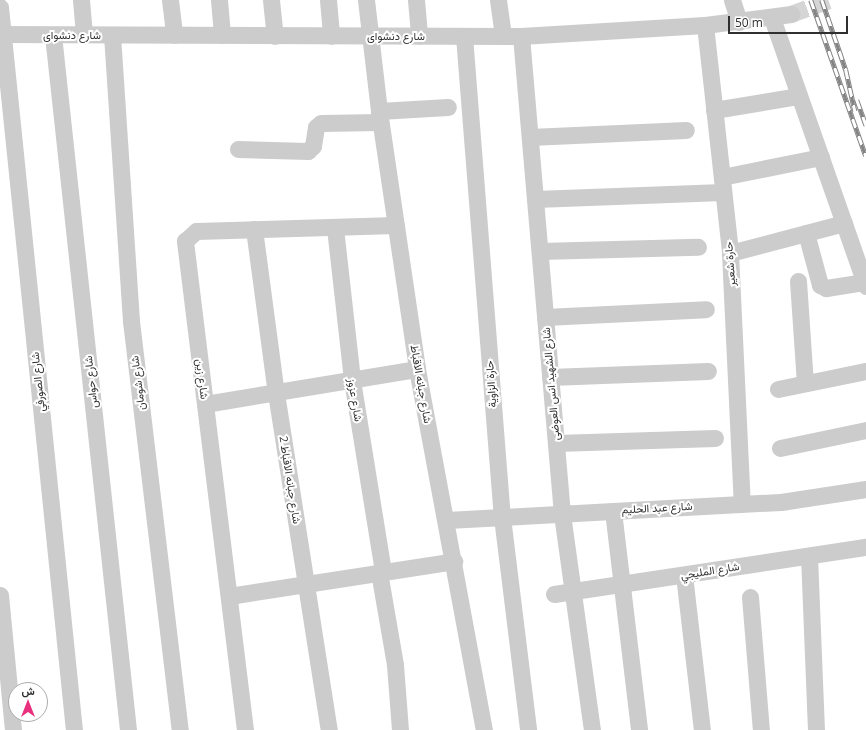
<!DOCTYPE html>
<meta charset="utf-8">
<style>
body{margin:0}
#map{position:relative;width:866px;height:730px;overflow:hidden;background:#fff;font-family:"Open Sans",Vazirmatn,sans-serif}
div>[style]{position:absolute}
.minor-tunnel>*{height:17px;margin-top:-8.5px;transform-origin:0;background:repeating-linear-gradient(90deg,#d5d5d5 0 17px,transparent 0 25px)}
.minor>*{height:17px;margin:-8.5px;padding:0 8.5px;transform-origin:8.5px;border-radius:8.5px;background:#ccc}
.rail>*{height:4.5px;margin-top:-2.25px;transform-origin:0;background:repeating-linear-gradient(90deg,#fff 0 9px,#848484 0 18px);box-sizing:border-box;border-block:1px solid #848484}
span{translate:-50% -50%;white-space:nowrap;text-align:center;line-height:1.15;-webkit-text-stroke:4px #fff;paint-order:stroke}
.street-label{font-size:11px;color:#2f2f2f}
.north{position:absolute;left:8px;top:682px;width:40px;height:40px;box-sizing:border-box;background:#fff;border:1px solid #acacac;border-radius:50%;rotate:0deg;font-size:11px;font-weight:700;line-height:16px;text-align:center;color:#2f2f2f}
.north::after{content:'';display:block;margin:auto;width:14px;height:18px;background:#e8307e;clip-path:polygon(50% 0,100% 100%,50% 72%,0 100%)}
.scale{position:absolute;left:728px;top:16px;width:120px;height:18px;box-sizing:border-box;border:2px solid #2f2f2f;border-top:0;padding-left:5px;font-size:12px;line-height:14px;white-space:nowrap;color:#2f2f2f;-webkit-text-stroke:3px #fff;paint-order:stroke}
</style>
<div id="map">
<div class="minor-tunnel">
<i style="left:791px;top:14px;width:40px;rotate:-20.2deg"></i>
</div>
<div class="minor">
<i style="left:81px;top:0;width:35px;rotate:85deg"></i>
<i style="left:170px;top:0;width:35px;rotate:83deg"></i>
<i style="left:219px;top:0;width:35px;rotate:85deg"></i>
<i style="left:271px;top:0;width:36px;rotate:84deg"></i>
<i style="left:328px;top:0;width:36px;rotate:85deg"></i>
<i style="left:366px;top:0;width:112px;rotate:83.3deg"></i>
<i style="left:379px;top:111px;width:261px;rotate:81.6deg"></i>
<i style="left:417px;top:369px;width:367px;rotate:79.5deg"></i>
<i style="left:416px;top:0;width:36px;rotate:85deg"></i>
<i style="left:498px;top:0;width:36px;rotate:82deg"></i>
<i style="left:732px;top:0;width:23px;rotate:72deg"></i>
<i style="left:0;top:7px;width:727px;rotate:84.16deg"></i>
<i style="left:772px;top:18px;width:284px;rotate:70.7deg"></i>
<i style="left:705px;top:25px;width:229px;rotate:83.7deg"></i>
<i style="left:730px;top:253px;width:251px;rotate:87.3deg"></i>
<i style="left:0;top:34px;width:521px;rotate:0.22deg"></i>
<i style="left:521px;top:36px;width:184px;rotate:-3.4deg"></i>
<i style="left:705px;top:25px;width:87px;rotate:-7.3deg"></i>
<i style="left:53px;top:35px;width:699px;rotate:83.84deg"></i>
<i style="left:112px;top:35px;width:287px;rotate:86.2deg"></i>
<i style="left:131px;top:321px;width:412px;rotate:83.2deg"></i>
<i style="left:464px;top:36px;width:482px;rotate:85.5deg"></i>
<i style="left:502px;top:517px;width:215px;rotate:83deg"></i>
<i style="left:521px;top:36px;width:480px;rotate:85.1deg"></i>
<i style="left:562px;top:514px;width:218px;rotate:82.1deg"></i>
<i style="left:714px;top:110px;width:86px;rotate:-9.4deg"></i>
<i style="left:379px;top:111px;width:69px;rotate:-3.3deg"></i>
<i style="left:530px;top:137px;width:156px;rotate:-2.6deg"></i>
<i style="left:238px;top:149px;width:70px;rotate:1.6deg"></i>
<i style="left:308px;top:151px;width:7px;rotate:-45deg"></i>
<i style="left:313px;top:146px;width:19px;rotate:-81deg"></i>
<i style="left:316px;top:127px;width:6px;rotate:-39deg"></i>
<i style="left:321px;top:123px;width:59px;rotate:-1deg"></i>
<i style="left:722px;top:177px;width:101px;rotate:-11.4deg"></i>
<i style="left:535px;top:199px;width:188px;rotate:-2.1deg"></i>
<i style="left:335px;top:228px;width:153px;rotate:83.6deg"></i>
<i style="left:352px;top:380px;width:194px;rotate:80.8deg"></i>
<i style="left:254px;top:229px;width:165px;rotate:82.4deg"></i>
<i style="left:276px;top:393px;width:341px;rotate:81.1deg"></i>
<i style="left:806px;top:233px;width:54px;rotate:74.9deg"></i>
<i style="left:820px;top:285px;width:7px;rotate:27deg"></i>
<i style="left:826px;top:288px;width:38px;rotate:-9deg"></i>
<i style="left:540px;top:251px;width:158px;rotate:-1.5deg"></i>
<i style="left:730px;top:253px;width:118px;rotate:-14.7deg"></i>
<i style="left:798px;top:281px;width:102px;rotate:86.1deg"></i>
<i style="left:545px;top:317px;width:161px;rotate:-2.8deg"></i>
<i style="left:550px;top:377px;width:158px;rotate:-2.2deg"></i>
<i style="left:778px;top:389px;width:90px;rotate:-11.6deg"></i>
<i style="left:205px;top:404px;width:215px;rotate:-9.4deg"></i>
<i style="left:556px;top:443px;width:159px;rotate:-1.8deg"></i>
<i style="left:780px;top:448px;width:88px;rotate:-11.8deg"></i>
<i style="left:613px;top:511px;width:221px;rotate:83.2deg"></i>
<i style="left:447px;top:520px;width:334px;rotate:-3.1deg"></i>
<i style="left:781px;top:502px;width:86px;rotate:-8.7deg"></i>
<i style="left:809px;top:556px;width:174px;rotate:87.7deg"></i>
<i style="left:379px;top:572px;width:94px;rotate:80.2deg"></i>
<i style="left:395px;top:665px;width:65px;rotate:85.6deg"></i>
<i style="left:684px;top:575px;width:156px;rotate:83.4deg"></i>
<i style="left:554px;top:594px;width:316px;rotate:-8.6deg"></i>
<i style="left:0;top:595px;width:136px;rotate:84.5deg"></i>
<i style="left:229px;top:596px;width:228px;rotate:-8.8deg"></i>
<i style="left:750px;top:597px;width:133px;rotate:85.3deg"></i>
<i style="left:245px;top:730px;width:493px;rotate:-97deg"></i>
<i style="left:185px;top:241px;width:15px;rotate:-42deg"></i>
<i style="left:196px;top:231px;width:200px;rotate:-1.7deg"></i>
</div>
<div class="rail">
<i style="left:811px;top:0;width:165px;rotate:70.6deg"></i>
<i style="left:822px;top:0;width:74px;rotate:71.1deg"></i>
<i style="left:846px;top:70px;width:42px;rotate:77.6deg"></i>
<i style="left:857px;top:100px;width:27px;rotate:70deg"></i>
</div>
<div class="street-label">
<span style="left:72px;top:35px">شارع دنشواى</span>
<span style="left:396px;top:36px">شارع دنشواى</span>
<span style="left:730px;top:264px;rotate:-94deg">حارة شعير</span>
<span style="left:202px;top:379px;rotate:83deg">شارع زين</span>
<span style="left:38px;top:382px;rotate:-96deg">شارع الصورفي</span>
<span style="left:91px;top:382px;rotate:-96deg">شارع حواس</span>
<span style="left:138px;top:383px;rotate:-97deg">شارع شومان</span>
<span style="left:421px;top:384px;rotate:80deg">شارع جبانه الاقباط</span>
<span style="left:491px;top:384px;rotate:-94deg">حارة الزاوية</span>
<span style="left:551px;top:384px;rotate:-95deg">شارع الشهيد انس العوضى</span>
<span style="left:355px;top:400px;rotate:81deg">شارع عزوز</span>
<span style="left:290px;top:480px;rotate:81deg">شارع جبانه الاقباط 2</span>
<span style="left:657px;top:508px;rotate:-3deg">شارع عبد الحليم</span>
<span style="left:710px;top:571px;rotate:-9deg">شارع المليجي</span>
</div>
<div class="north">ش</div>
<div class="scale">50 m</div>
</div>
